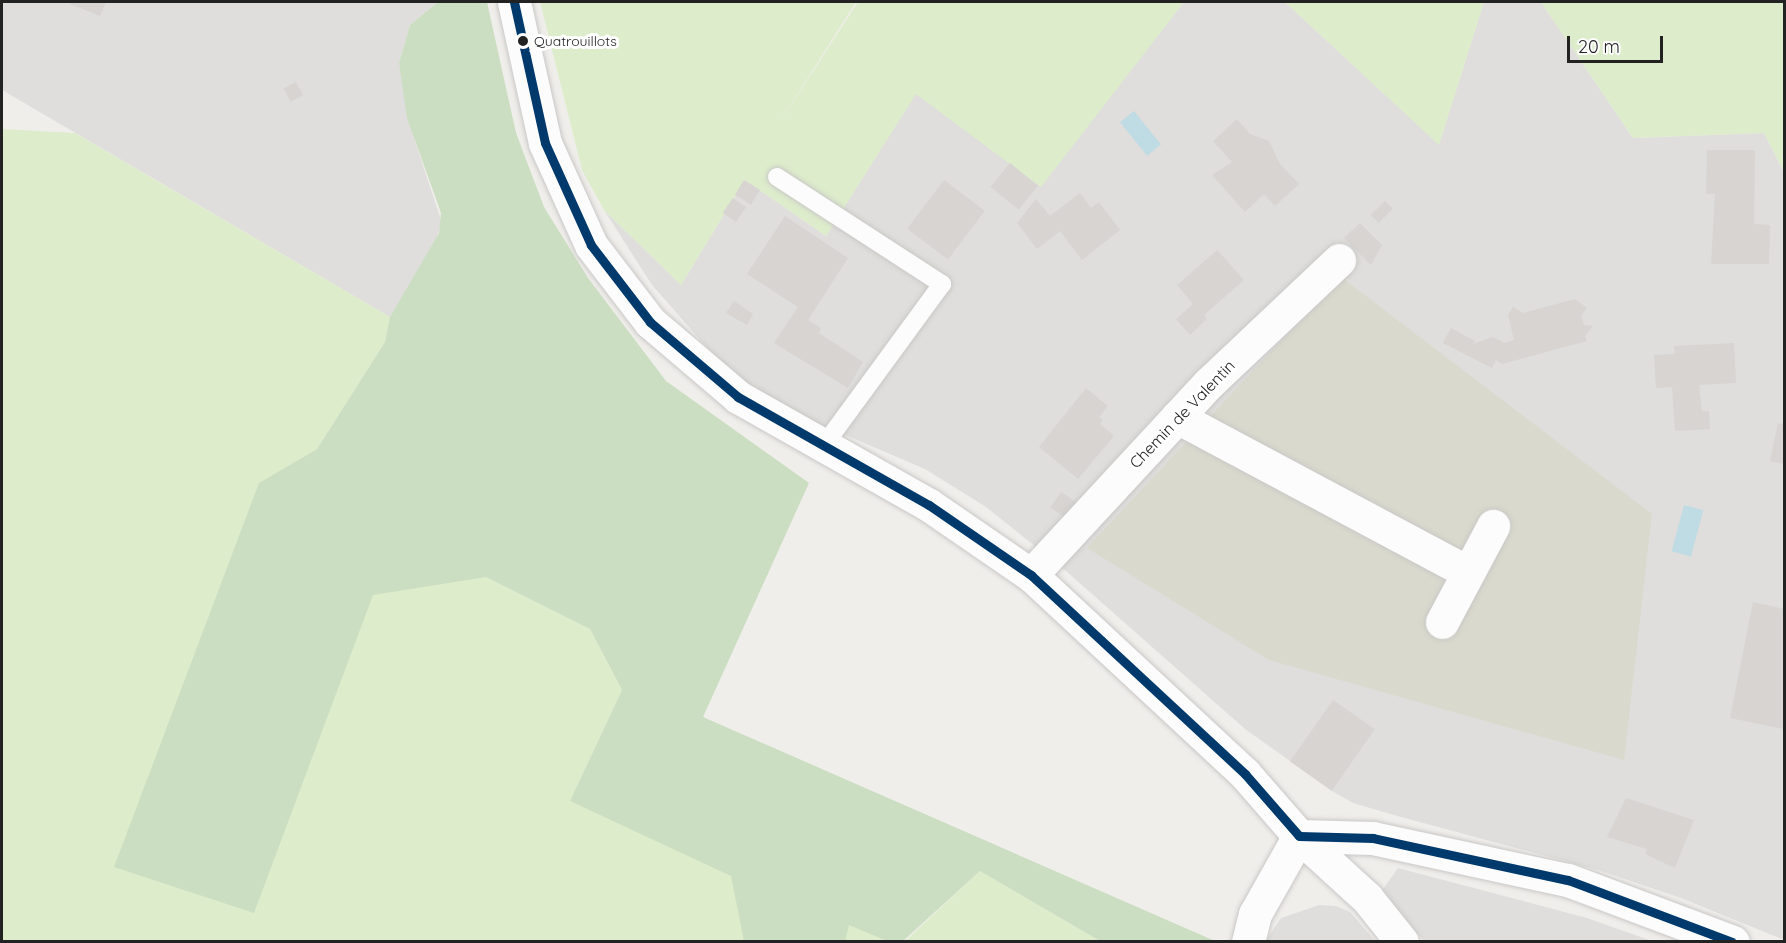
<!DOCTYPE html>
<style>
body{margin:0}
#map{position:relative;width:1786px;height:943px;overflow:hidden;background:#f0eeeb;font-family:Quicksand,sans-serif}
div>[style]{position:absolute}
.residential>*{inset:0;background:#dfdedc}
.construction>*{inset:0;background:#d9d9cd}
.grass>*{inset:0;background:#ddeccb}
.forest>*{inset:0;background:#cbdec1}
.water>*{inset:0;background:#bfdbe3;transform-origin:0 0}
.building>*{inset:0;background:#d7d4d2;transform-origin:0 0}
.roads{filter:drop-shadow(0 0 2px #c9c8c7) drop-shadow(0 0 2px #c9c8c7)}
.lane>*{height:18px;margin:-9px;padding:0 9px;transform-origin:9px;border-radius:9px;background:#fdfcfc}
.street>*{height:33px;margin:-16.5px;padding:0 16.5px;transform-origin:16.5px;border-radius:16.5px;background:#fdfcfc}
.bus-1>*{height:9px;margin:-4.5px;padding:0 4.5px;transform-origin:4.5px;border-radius:4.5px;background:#00396b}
.dots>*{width:16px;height:16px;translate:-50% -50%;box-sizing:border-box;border:3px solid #fff;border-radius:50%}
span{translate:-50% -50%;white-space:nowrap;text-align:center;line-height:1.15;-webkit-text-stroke:6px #fff;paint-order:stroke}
.bus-label{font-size:14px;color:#222}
.left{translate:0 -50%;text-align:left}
.street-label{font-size:16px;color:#222}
.frame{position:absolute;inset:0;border:3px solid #222;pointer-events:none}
.scale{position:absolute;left:1567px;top:36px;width:96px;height:27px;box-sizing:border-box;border:3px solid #222;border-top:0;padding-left:8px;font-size:18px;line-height:21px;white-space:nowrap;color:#222;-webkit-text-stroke:4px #fff;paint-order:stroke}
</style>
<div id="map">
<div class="residential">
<i style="clip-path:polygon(2px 2px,438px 2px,410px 25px,399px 63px,414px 138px,442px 223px,430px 255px,390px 317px,2px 90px)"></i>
<i style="clip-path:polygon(1184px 2px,1285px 2px,1439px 144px,1484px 2px,1541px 2px,1633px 138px,1764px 133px,1784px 172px,1784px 940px,1681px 898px,1598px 870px,1401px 817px,1353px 803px,1332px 791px,1245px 729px,1066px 571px,986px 507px,925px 469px,787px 410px,754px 390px,717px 359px,652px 285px,604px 210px,681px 285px,745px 180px,826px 236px,918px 90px,1124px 77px)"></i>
<i style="clip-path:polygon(1398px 868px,1587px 918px,1652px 941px,1424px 941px,1381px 892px)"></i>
<i style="clip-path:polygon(1319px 905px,1336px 906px,1350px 912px,1375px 941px,1265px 942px,1281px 918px)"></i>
</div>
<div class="construction">
<i style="clip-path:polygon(1341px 277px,1652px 514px,1624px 760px,1269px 660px,1087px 548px)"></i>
</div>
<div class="grass">
<i style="clip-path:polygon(540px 2px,856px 2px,776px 128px,858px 2px,1184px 2px,1041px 187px,916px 94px,826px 236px,745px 180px,681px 285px,604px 210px,582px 170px)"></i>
<i style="clip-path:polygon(1285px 2px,1484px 2px,1439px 145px)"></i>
<i style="clip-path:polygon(1541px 2px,1784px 2px,1784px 172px,1764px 133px,1633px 138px)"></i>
<i style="clip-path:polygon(2px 129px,75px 133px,390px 317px,385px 342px,317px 449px,260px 483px,486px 577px,590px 629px,622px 690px,570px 801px,887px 941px,2px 941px)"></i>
<i style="clip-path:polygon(980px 871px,1100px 941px,904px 942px)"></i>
</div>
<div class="forest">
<i style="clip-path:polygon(438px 2px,487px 2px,516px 133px,544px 207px,588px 278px,666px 381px,809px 483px,703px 717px,1215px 941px,1100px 941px,980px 871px,903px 941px,887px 941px,849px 925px,845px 941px,744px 941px,731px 876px,570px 801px,622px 690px,590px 629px,486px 577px,373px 595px,254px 913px,114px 867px,259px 483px,317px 449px,385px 342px,390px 317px,439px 233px,441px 213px,407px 118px,399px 63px,410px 25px)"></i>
</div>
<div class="water">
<i style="left:1134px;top:111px;width:43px;height:18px;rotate:51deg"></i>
<i style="left:1684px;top:505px;width:20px;height:48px;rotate:15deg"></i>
</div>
<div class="building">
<i style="clip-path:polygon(71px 2px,106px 2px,100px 16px,70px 4px)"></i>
<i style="left:296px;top:82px;width:15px;height:14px;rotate:62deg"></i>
<i style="clip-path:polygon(1237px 119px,1250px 134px,1269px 141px,1280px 164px,1299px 184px,1275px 206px,1264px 194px,1245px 212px,1212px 175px,1232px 162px,1213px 141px)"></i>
<i style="clip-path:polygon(1707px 150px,1755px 150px,1754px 224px,1770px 225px,1769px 264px,1711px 264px,1715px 194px,1706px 194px)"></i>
<i style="left:1010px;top:163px;width:36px;height:31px;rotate:39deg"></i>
<i style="left:744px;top:180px;width:19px;height:17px;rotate:32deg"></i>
<i style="left:944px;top:180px;width:51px;height:61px;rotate:37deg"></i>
<i style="clip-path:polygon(1080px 193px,1091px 208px,1099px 202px,1120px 230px,1082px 260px,1060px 231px,1037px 249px,1017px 223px,1036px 199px,1050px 216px)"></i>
<i style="left:733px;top:198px;width:16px;height:18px;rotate:35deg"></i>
<i style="left:1385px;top:201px;width:11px;height:20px;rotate:45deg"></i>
<i style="clip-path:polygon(785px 216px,848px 258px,808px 320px,821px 328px,819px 333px,863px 362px,848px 388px,774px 343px,798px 307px,747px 274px)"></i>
<i style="clip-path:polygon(1360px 223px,1382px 245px,1371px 265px,1344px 238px)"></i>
<i style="clip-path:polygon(1217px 250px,1244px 280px,1204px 315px,1207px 319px,1190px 335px,1176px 319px,1193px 304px,1177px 285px)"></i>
<i style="clip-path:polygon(1575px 299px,1587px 308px,1581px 316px,1584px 325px,1593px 326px,1585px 336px,1587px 341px,1502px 364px,1496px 360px,1492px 368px,1443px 343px,1451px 328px,1475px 341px,1473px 344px,1493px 337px,1505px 343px,1514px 340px,1508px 315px,1513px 307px,1523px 313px)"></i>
<i style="clip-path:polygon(734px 301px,753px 314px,747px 325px,726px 313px)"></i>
<i style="clip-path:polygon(1734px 343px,1736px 383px,1699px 385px,1702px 411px,1709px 411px,1710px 429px,1675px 431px,1672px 387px,1656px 388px,1654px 355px,1675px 354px,1674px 346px)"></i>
<i style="clip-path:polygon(1086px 388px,1108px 406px,1099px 417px,1103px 420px,1100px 424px,1114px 436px,1078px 479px,1039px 447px)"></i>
<i style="clip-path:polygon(1778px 423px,1784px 425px,1784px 464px,1770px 461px)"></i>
<i style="left:1061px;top:492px;width:27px;height:19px;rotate:34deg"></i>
<i style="clip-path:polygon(1753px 602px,1784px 609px,1784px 729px,1730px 718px)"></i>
<i style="left:1333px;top:700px;width:51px;height:75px;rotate:35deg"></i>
<i style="clip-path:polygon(1626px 798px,1694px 820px,1675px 868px,1645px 854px,1647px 849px,1607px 837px)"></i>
</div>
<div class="roads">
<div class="lane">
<i style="left:777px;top:177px;width:197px;rotate:33deg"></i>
<i style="left:942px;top:284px;width:200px;rotate:126.2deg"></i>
</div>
<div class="street">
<i style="left:514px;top:2px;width:144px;rotate:77.6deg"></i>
<i style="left:545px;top:143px;width:112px;rotate:65.7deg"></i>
<i style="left:591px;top:245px;width:97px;rotate:52.5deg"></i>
<i style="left:650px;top:322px;width:116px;rotate:40.4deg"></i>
<i style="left:738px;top:397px;width:219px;rotate:29.5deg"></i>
<i style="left:929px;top:505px;width:124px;rotate:34.5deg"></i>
<i style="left:1031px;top:575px;width:292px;rotate:42.9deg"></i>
<i style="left:1245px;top:774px;width:82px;rotate:48.9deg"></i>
<i style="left:1299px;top:836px;width:74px;rotate:1.5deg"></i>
<i style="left:1373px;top:838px;width:199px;rotate:12.2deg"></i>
<i style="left:1568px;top:880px;width:176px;rotate:20.6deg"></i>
<i style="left:1177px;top:417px;width:327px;rotate:28.1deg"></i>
<i style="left:1031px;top:575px;width:262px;rotate:-47.2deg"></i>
<i style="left:1209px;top:383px;width:179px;rotate:-43.4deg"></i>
<i style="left:1442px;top:622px;width:109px;rotate:-62deg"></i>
<i style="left:1248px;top:942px;width:29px;rotate:-76deg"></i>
<i style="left:1255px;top:914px;width:90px;rotate:-60.6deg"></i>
<i style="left:1299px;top:836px;width:92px;rotate:42.4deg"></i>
<i style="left:1367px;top:898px;width:56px;rotate:51.5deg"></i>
</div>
</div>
<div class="bus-1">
<i style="left:514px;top:2px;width:144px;rotate:77.6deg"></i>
<i style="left:545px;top:143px;width:112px;rotate:65.7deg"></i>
<i style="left:591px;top:245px;width:97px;rotate:52.5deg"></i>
<i style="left:650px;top:322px;width:116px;rotate:40.4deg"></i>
<i style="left:738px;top:397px;width:219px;rotate:29.5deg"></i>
<i style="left:929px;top:505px;width:124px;rotate:34.5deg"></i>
<i style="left:1031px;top:575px;width:292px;rotate:42.9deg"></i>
<i style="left:1245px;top:774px;width:82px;rotate:48.9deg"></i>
<i style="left:1299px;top:836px;width:74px;rotate:1.5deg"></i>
<i style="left:1373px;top:838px;width:199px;rotate:12.2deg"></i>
<i style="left:1568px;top:880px;width:175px;rotate:20.7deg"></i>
</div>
<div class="dots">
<i style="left:523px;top:41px;background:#222"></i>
</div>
<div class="bus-label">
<span class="left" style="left:534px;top:41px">Quatrouillots</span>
</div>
<div class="street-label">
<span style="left:1182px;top:414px;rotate:-46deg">Chemin de Valentin</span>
</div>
<div class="frame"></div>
<div class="scale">20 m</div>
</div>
